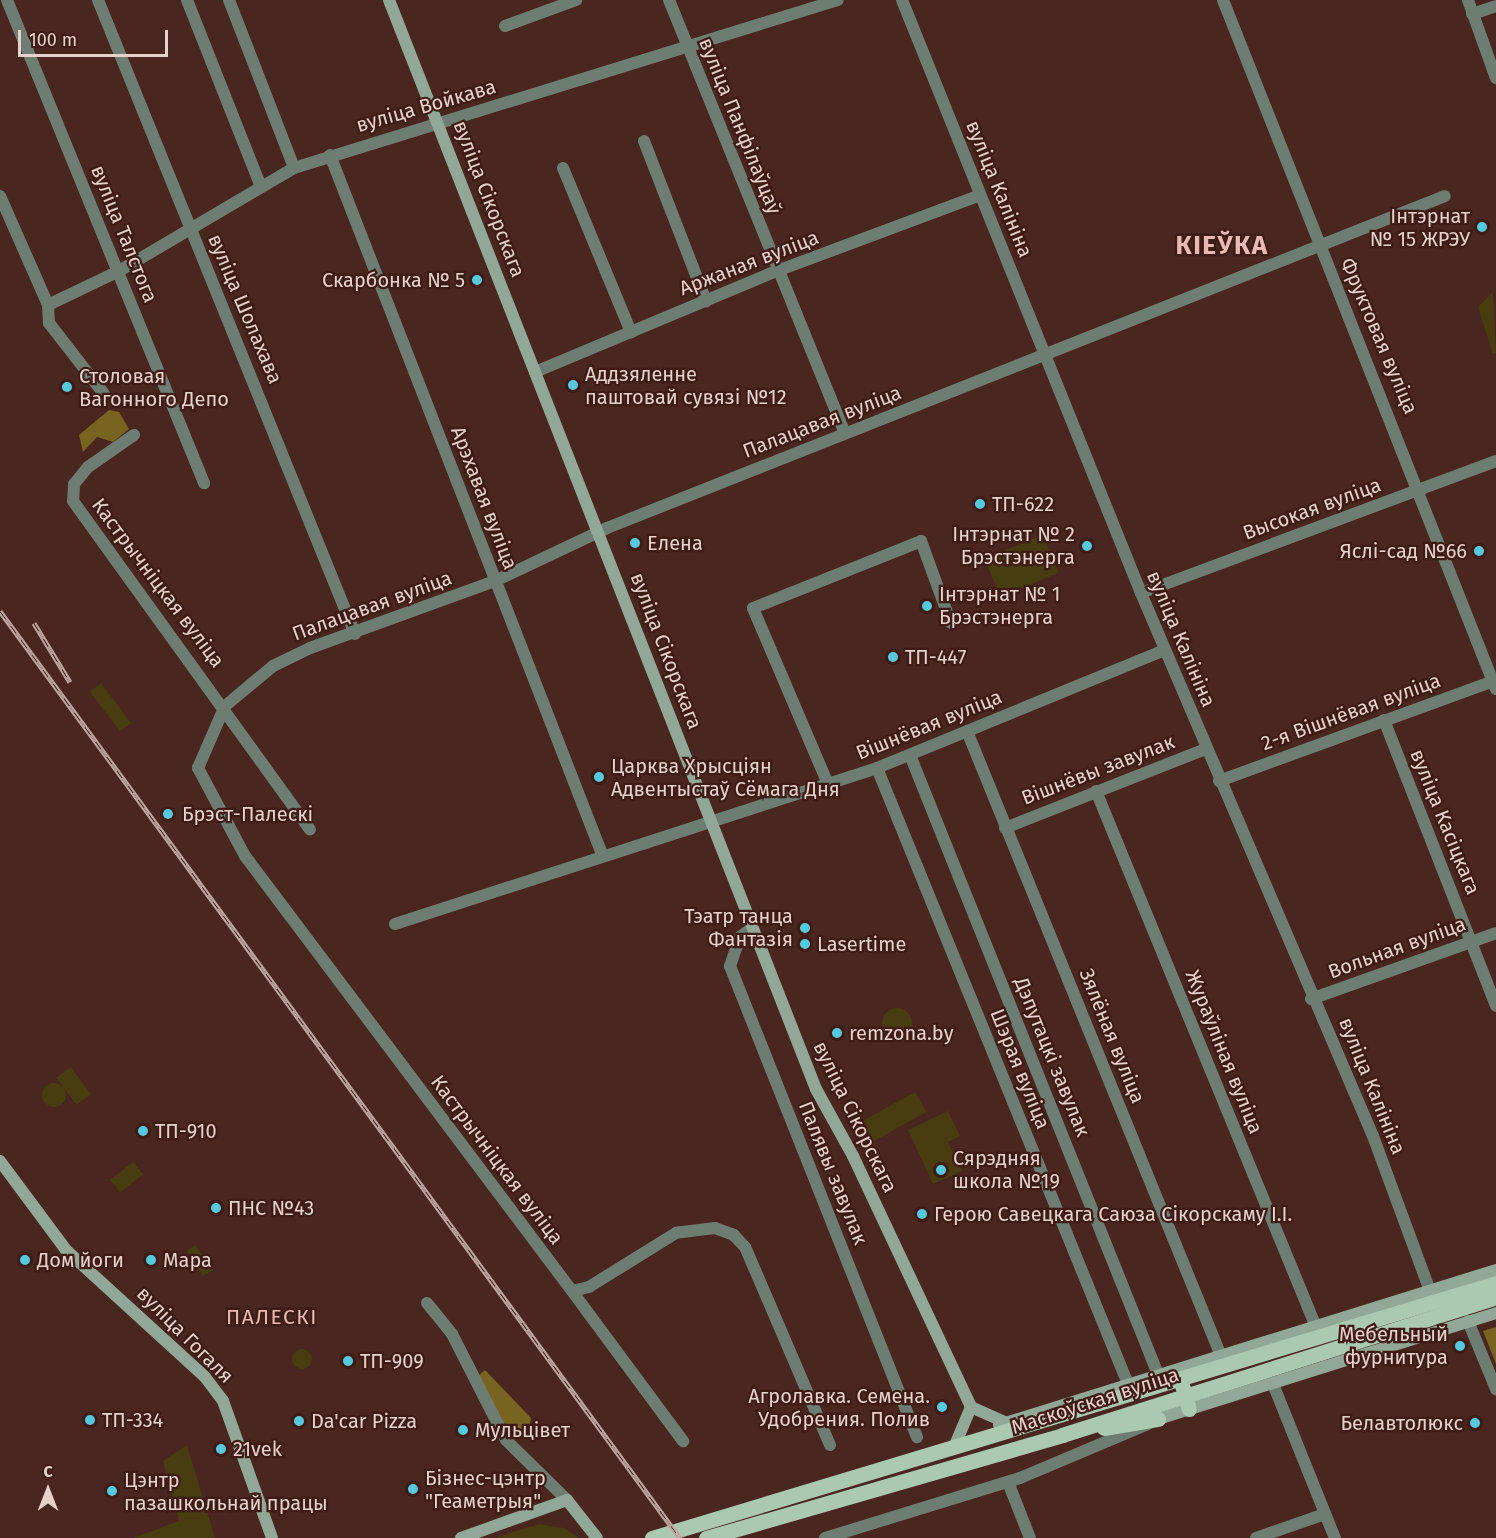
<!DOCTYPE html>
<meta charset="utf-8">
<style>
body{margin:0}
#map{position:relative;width:1496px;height:1538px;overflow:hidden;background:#49261f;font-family:"Fira Sans",sans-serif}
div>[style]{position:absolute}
.green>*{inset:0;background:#493c10;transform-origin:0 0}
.round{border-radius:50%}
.forest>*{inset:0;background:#786320}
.street>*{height:12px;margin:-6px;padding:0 6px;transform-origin:6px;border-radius:6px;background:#6e7d71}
.secondary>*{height:12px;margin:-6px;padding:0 6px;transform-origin:6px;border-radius:6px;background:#91a896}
.primary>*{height:15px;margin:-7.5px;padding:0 7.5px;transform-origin:7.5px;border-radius:7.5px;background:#abc9b1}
.rail>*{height:5px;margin-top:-2.5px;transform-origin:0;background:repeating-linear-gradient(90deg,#3e1c15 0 9px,#c0a6a0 0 18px);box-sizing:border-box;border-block:2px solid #c0a6a0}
.dots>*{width:16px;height:16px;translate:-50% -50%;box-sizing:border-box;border:3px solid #3e1c15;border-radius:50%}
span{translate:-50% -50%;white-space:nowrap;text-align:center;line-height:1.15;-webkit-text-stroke:4.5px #3e1c15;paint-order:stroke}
.street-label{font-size:20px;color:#e8d0cb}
.poi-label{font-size:20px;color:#e8d0cb}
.right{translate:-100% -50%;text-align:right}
.left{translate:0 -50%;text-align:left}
.neighbourhood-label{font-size:21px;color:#e8bab1;letter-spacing:1.5px}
.district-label{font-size:26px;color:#e8bab1;font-weight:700;letter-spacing:1.5px}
.north{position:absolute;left:18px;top:1460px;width:60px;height:60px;-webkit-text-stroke:4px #3e1c15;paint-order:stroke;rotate:0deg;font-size:16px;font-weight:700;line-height:24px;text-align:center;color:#e8d0cb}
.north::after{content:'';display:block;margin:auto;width:21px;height:27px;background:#e8d0cb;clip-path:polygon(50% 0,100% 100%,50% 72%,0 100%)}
.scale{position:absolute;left:18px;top:30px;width:150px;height:27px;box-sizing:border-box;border:3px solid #e8d0cb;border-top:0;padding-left:8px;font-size:18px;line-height:21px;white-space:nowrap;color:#e8d0cb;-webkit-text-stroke:4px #3e1c15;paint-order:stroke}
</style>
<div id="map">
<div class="green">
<i style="clip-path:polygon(1493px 292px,1496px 353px,1493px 354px,1478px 307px)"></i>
<i style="left:1043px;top:535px;width:41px;height:63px;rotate:68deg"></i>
<i style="left:101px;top:683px;width:50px;height:14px;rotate:53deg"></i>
<i class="round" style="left:882px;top:1008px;width:30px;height:30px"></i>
<i style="left:71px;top:1067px;width:34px;height:18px;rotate:54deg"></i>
<i class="round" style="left:42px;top:1083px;width:24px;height:24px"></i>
<i style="left:915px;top:1092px;width:23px;height:64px;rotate:61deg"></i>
<i style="clip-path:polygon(948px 1111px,960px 1136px,948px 1142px,962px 1171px,933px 1184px,908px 1130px)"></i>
<i style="left:133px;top:1162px;width:16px;height:29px;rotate:52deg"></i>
<i style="clip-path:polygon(195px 1245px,213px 1270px,203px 1276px,187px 1251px)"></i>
<i class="round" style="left:292px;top:1349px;width:20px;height:20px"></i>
<i style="clip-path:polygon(187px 1445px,215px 1538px,133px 1538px,179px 1521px,163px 1461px)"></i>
<i style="clip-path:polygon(539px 1524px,564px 1528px,579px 1538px,495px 1538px)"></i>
</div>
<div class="forest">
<i style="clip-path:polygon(109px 410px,119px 412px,129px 429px,113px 442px,97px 437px,83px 452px,79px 435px)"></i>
<i style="clip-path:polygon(1496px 1327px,1496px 1364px,1483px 1331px)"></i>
<i style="clip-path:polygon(485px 1370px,531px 1418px,529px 1429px,515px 1431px,503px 1422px,479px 1375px)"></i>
</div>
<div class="street">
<i style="left:7px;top:0;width:522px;rotate:67.81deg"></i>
<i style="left:98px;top:0;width:684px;rotate:67.93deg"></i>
<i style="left:187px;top:0;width:201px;rotate:68.4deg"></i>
<i style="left:229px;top:0;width:180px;rotate:68.8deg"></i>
<i style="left:669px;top:0;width:467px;rotate:67.9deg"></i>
<i style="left:902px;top:0;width:639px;rotate:68.05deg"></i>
<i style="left:1141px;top:593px;width:590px;rotate:66.87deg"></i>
<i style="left:1373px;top:1136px;width:165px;rotate:69.8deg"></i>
<i style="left:1223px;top:0;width:741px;rotate:68.39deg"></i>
<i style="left:1468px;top:0;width:83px;rotate:70.3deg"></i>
<i style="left:1472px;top:14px;width:25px;rotate:-18deg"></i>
<i style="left:505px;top:26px;width:76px;rotate:-20.1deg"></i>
<i style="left:644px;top:141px;width:172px;rotate:68.8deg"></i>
<i style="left:330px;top:155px;width:750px;rotate:68.74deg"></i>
<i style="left:563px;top:168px;width:178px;rotate:67.5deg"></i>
<i style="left:0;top:196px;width:119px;rotate:66.2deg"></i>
<i style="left:48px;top:305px;width:18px;rotate:87deg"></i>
<i style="left:49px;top:323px;width:90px;rotate:52.2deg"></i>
<i style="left:48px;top:305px;width:79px;rotate:-25.6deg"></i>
<i style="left:119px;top:271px;width:203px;rotate:-30.5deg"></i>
<i style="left:294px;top:168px;width:569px;rotate:-17.16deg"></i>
<i style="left:535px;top:372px;width:262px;rotate:-22.7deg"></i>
<i style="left:777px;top:271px;width:217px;rotate:-20.5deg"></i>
<i style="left:134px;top:435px;width:56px;rotate:145.2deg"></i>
<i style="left:88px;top:467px;width:22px;rotate:129deg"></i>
<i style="left:74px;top:484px;width:17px;rotate:93deg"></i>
<i style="left:73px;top:501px;width:405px;rotate:54.2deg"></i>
<i style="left:1141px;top:593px;width:379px;rotate:-20.4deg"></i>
<i style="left:1384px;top:720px;width:307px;rotate:68.6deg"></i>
<i style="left:967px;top:731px;width:675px;rotate:67.88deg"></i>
<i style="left:910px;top:755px;width:667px;rotate:68.17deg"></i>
<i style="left:877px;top:768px;width:665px;rotate:67.83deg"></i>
<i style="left:1219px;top:781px;width:295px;rotate:-20deg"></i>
<i style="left:828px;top:784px;width:191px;rotate:-113.1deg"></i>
<i style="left:753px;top:608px;width:181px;rotate:-21.7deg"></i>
<i style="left:921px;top:541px;width:87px;rotate:69.9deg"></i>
<i style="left:1096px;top:791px;width:579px;rotate:67.68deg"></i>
<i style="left:1005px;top:828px;width:216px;rotate:-21.5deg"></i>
<i style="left:395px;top:924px;width:507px;rotate:-17.93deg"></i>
<i style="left:877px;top:768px;width:311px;rotate:-22.3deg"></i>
<i style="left:752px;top:928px;width:15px;rotate:143deg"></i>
<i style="left:740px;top:937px;width:31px;rotate:109deg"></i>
<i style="left:730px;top:966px;width:507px;rotate:68.35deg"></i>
<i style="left:1311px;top:999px;width:196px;rotate:-19.6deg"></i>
<i style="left:572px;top:1291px;width:187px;rotate:53.5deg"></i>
<i style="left:427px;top:1303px;width:40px;rotate:51deg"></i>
<i style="left:452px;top:1334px;width:119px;rotate:63deg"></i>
<i style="left:506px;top:1440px;width:86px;rotate:44.5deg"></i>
<i style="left:1468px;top:1321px;width:74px;rotate:67.6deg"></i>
<i style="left:1273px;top:1384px;width:166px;rotate:68.1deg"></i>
<i style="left:830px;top:1445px;width:215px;rotate:-113.2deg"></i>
<i style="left:745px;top:1247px;width:16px;rotate:-133deg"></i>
<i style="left:734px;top:1235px;width:20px;rotate:-160deg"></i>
<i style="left:715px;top:1228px;width:39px;rotate:173deg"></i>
<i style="left:676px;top:1233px;width:102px;rotate:148.2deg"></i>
<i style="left:589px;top:1287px;width:17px;rotate:167deg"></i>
<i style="left:572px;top:1291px;width:544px;rotate:-126.93deg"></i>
<i style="left:245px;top:856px;width:100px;rotate:-118.1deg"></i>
<i style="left:198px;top:768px;width:68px;rotate:-66.5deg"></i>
<i style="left:225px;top:706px;width:62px;rotate:-39.8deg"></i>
<i style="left:273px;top:666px;width:41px;rotate:-25.9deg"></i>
<i style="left:310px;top:648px;width:197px;rotate:-19.9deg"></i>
<i style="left:495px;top:581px;width:124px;rotate:-25.3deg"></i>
<i style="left:607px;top:528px;width:901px;rotate:-21.61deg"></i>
<i style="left:1008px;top:1482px;width:60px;rotate:68.6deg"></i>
<i style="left:825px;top:1538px;width:204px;rotate:-17.1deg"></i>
<i style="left:1020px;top:1478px;width:139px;rotate:-22.9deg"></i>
<i style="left:1256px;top:1538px;width:73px;rotate:-19.2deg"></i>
</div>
<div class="secondary">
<i style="left:389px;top:0;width:1170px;rotate:68.59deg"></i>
<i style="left:816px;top:1089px;width:77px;rotate:61.1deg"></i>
<i style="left:853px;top:1156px;width:277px;rotate:64.8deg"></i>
<i style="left:971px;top:1407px;width:36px;rotate:24deg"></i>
<i style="left:0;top:1161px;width:111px;rotate:53.4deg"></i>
<i style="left:66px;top:1250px;width:188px;rotate:42.4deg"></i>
<i style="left:205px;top:1377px;width:30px;rotate:53deg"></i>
<i style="left:223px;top:1401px;width:145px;rotate:70.3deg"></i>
<i style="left:1158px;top:1419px;width:354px;rotate:-17.4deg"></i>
<i style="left:999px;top:1425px;width:521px;rotate:-17.32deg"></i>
<i style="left:955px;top:1445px;width:41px;rotate:-67.2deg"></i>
<i style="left:461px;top:1538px;width:113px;rotate:-19.7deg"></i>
<i style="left:567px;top:1500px;width:48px;rotate:51.7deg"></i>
</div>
<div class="primary">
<i style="left:1182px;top:1385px;width:25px;rotate:74deg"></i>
<i style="left:1104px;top:1428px;width:55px;rotate:-9.5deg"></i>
<i style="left:652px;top:1538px;width:882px;rotate:-16.81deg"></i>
<i style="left:706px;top:1538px;width:371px;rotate:-16.1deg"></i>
<i style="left:1062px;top:1435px;width:455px;rotate:-17.6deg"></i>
</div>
<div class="rail">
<i style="left:0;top:611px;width:1150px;rotate:53.74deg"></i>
<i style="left:34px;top:623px;width:69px;rotate:58.6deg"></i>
</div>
<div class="dots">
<i style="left:1482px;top:227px;background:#55cadf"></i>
<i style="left:477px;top:280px;background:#55cadf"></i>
<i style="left:573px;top:385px;background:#55cadf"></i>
<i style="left:67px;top:387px;background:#55cadf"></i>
<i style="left:980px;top:504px;background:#55cadf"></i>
<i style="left:635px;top:543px;background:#55cadf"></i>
<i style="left:1087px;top:546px;background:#55cadf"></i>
<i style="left:1479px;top:551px;background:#55cadf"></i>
<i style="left:927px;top:606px;background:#55cadf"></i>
<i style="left:893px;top:657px;background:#55cadf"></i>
<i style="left:599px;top:777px;background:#55cadf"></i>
<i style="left:168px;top:814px;background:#55cadf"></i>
<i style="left:805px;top:928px;background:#55cadf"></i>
<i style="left:805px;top:944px;background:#55cadf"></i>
<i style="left:837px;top:1033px;background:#55cadf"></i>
<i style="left:143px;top:1131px;background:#55cadf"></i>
<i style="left:941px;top:1170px;background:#55cadf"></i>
<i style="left:216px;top:1208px;background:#55cadf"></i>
<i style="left:922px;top:1214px;background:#55cadf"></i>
<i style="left:25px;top:1260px;background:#55cadf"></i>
<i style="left:151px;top:1260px;background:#55cadf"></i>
<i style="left:1460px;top:1346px;background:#55cadf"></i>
<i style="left:348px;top:1361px;background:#55cadf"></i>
<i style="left:942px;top:1407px;background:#55cadf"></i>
<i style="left:90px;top:1420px;background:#55cadf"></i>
<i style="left:299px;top:1421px;background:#55cadf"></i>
<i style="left:1475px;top:1423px;background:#55cadf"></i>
<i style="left:463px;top:1430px;background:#55cadf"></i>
<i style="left:221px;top:1449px;background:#55cadf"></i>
<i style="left:413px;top:1489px;background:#55cadf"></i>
<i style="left:112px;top:1491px;background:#55cadf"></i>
</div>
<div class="street-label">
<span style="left:426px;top:106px;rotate:-16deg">вуліца Войкава</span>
<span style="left:740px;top:126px;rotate:68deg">вуліца Панфілаўцаў</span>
<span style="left:999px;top:189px;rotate:68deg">вуліца Калініна</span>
<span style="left:489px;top:199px;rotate:69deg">вуліца Сікорскага</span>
<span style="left:124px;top:234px;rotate:68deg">вуліца Талстога</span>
<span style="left:749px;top:263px;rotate:-21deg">Аржаная вуліца</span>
<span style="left:245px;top:309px;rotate:67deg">вуліца Шолахава</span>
<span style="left:1379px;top:336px;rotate:67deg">Фруктовая вуліца</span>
<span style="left:822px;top:422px;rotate:-21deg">Палацавая вуліца</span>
<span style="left:484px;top:498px;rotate:69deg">Арэхавая вуліца</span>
<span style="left:1312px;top:509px;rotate:-20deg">Высокая вуліца</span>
<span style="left:158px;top:583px;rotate:53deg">Кастрычніцкая вуліца</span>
<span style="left:372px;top:606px;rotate:-20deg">Палацавая вуліца</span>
<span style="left:1181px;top:639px;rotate:67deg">вуліца Калініна</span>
<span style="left:666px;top:651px;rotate:69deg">вуліца Сікорскага</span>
<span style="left:1351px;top:712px;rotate:-20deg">2-я Вішнёвая вуліца</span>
<span style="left:929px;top:725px;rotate:-22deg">Вішнёвая вуліца</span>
<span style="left:1098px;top:770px;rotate:-21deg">Вішнёвы завулак</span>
<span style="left:1445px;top:822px;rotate:68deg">вуліца Касіцкага</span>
<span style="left:1397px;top:948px;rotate:-20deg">Вольная вуліца</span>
<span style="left:1112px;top:1036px;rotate:68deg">Зялёная вуліца</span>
<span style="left:1224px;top:1052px;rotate:68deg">Жураўліная вуліца</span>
<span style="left:1052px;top:1057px;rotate:68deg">Дэпутацкі завулак</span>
<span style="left:1020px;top:1069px;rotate:68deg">Шэрая вуліца</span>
<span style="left:1372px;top:1086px;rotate:68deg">вуліца Калініна</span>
<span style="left:855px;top:1117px;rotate:64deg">вуліца Сікорскага</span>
<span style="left:497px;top:1160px;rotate:53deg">Кастрычніцкая вуліца</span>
<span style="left:833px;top:1173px;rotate:68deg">Палявы завулак</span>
<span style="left:185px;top:1335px;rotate:45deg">вуліца Гогаля</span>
<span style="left:1095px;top:1401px;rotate:-18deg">Маскоўская вуліца</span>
</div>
<div class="poi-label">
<span class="right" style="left:1470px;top:228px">Інтэрнат<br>№ 15 ЖРЭУ</span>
<span class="right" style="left:465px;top:280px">Скарбонка № 5</span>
<span class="left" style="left:585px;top:386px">Аддзяленне<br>паштовай сувязі №12</span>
<span class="left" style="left:79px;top:388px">Столовая<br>Вагонного Депо</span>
<span class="left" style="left:992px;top:504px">ТП-622</span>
<span class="right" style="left:1075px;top:546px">Інтэрнат № 2<br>Брэстэнерга</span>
<span class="left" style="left:647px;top:543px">Елена</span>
<span class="right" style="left:1467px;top:551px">Яслі-сад №66</span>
<span class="left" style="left:939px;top:606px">Інтэрнат № 1<br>Брэстэнерга</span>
<span class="left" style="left:905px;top:657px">ТП-447</span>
<span class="left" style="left:611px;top:778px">Царква Хрысціян<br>Адвентыстаў Сёмага Дня</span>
<span class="left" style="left:182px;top:814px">Брэст-Палескі</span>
<span class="right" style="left:793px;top:928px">Тэатр танца<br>Фантазія</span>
<span class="left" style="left:817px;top:944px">Lasertime</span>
<span class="left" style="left:849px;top:1033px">remzona.by</span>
<span class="left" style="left:155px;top:1131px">ТП-910</span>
<span class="left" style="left:953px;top:1170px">Сярэдняя<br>школа №19</span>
<span class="left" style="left:228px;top:1208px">ПНС №43</span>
<span class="left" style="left:934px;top:1214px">Герою Савецкага Саюза Сікорскаму І.І.</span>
<span class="left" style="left:37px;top:1260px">Дом йоги</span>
<span class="left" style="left:163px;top:1260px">Мара</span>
<span class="right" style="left:1448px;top:1346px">Мебельный<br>фурнитура</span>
<span class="left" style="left:360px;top:1361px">ТП-909</span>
<span class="right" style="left:930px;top:1408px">Агролавка. Семена.<br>Удобрения. Полив</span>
<span class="left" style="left:102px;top:1420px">ТП-334</span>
<span class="left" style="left:311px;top:1421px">Da'car Pizza</span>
<span class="right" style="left:1463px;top:1423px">Белавтолюкс</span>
<span class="left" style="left:475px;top:1430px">Мульцівет</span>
<span class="left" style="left:233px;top:1449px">21vek</span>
<span class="left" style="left:425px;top:1490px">Бізнес-цэнтр<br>"Геаметрыя"</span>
<span class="left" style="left:124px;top:1492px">Цэнтр<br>пазашкольнай працы</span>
</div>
<div class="neighbourhood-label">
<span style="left:272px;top:1317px">ПАЛЕСКІ</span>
</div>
<div class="district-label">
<span style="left:1222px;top:246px">КІЕЎКА</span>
</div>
<div class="north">С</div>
<div class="scale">100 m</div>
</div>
